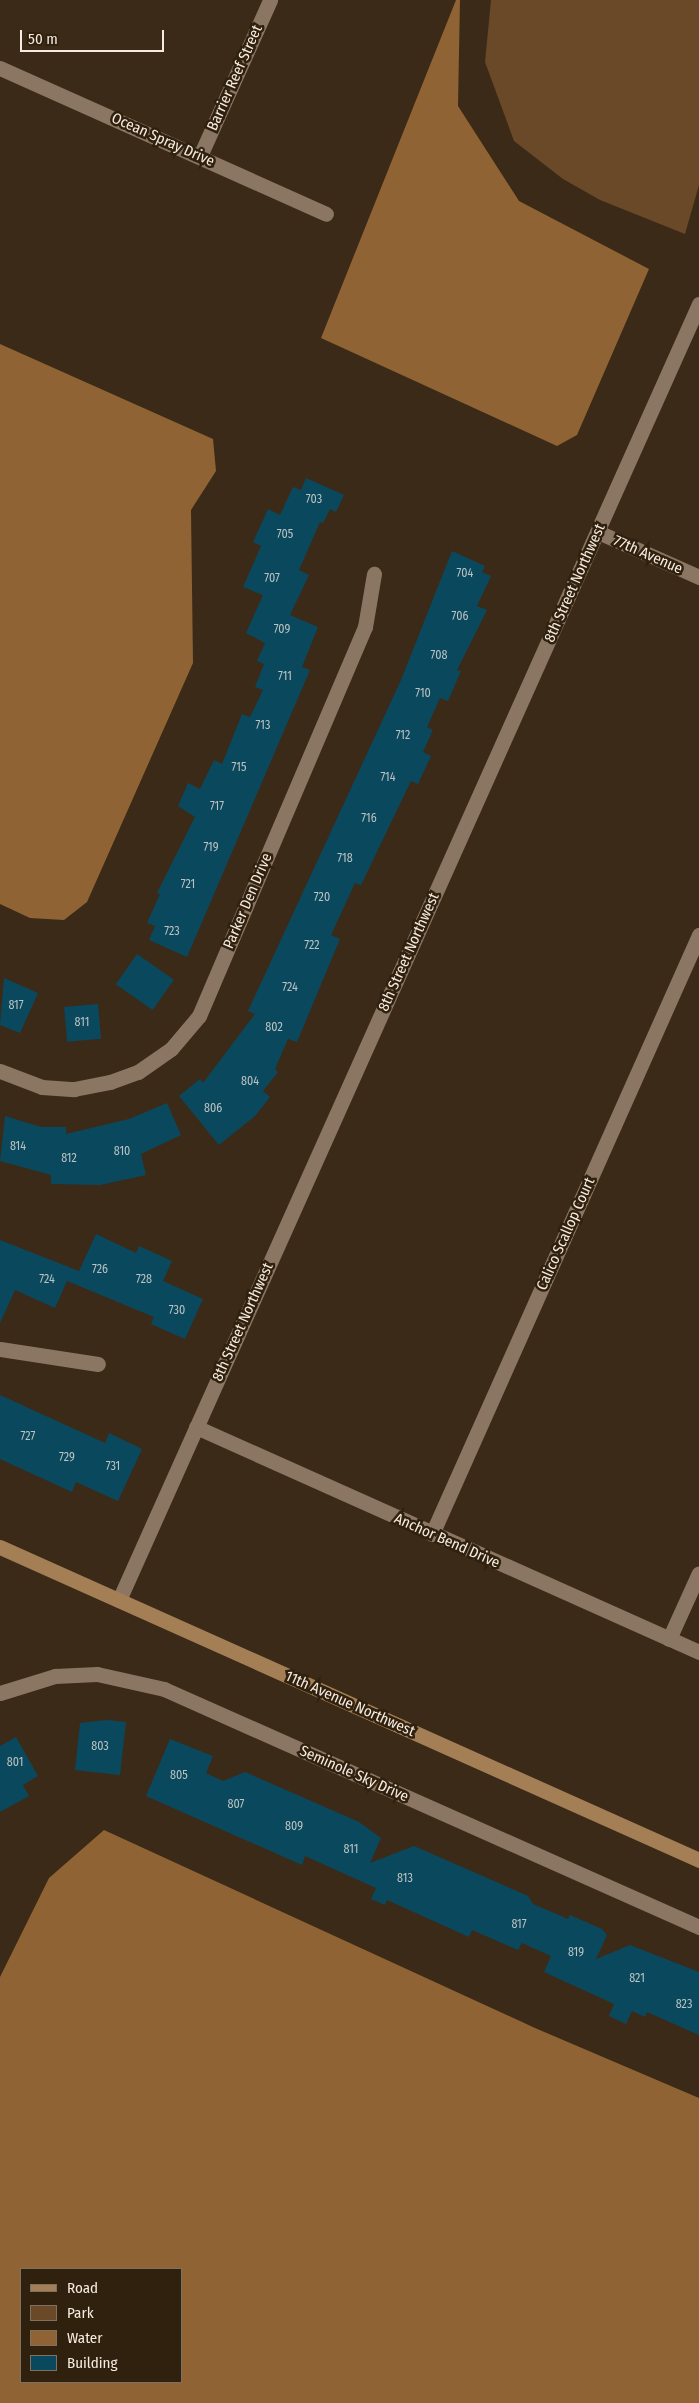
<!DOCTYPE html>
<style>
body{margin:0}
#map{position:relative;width:699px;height:2403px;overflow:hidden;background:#3b2a18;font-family:"Fira Sans Condensed",sans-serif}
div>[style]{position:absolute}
.green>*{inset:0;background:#694928}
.water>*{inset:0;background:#8f6333}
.building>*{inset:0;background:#0a485e;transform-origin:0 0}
.street>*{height:15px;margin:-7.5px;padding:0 7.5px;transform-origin:7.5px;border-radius:7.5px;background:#8a7662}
.secondary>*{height:15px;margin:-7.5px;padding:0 7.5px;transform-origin:7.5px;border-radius:7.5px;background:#a47f55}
span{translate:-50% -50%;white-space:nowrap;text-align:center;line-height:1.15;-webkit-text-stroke:5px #30200e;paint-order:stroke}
.number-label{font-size:12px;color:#bbc2c0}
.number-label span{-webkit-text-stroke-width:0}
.street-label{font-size:15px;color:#f6ebe0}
.legend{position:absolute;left:20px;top:2268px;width:162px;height:115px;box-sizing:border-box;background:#30200e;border:1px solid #7f7162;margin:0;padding:6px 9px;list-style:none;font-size:15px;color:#f6ebe0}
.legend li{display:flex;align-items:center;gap:10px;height:25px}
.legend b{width:25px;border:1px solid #7f7162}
.scale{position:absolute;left:20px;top:30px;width:144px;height:22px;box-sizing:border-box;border:2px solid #f6ebe0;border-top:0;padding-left:6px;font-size:15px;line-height:18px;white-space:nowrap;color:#f6ebe0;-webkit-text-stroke:4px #30200e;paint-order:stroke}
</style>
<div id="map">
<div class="green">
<i style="clip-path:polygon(491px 0,699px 0,699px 185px,685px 234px,600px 200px,563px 179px,514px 141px,485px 62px)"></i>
</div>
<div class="water">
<i style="clip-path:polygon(456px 0,460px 0,458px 106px,519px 201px,649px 269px,577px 435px,557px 446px,321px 338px)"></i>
<i style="clip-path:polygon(0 344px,213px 439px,216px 471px,191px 510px,193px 663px,87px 902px,64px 920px,30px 918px,0 904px)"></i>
<i style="clip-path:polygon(evenodd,104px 1830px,535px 2028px,699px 2098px,699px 2403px,0 2403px,0 1977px,49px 1878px,104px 1830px,21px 2269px,181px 2269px,181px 2382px,21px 2382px,21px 2269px)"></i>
</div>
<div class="building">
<i style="clip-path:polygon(306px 478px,344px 495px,336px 512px,330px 509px,323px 523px,320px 522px,299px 570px,309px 575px,290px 615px,318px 627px,302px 667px,310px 670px,187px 957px,149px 940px,155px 926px,147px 923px,160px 894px,157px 893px,195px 817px,178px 806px,188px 783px,200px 789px,214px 760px,222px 764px,242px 714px,250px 717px,263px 690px,255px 687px,264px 664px,257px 661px,265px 643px,246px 633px,263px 595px,243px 587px,261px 546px,253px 542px,268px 509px,280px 515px,293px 487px,301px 490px)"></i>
<i style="clip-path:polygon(452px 551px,485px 566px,482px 572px,491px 576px,477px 606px,487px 610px,457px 670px,461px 671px,448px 701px,440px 698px,427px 727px,433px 730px,423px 752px,431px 756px,418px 784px,411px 781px,361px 885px,355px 883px,331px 935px,340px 939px,297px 1042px,288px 1039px,275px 1069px,278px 1072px,263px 1091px,270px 1097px,255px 1116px,219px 1145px,179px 1096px,200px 1079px,203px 1083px,255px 1014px,248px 1011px,401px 680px)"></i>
<i style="left:137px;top:954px;width:45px;height:37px;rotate:35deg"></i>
<i style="clip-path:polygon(4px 978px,38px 993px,20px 1033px,0 1025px)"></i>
<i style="left:98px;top:1004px;width:35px;height:34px;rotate:85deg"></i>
<i style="clip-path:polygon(167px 1103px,181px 1135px,141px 1154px,146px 1175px,100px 1185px,51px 1184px,51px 1175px,0 1161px,5px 1116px,41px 1127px,66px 1127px,66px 1134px,129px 1119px)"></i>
<i style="clip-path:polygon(96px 1234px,136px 1253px,139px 1246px,172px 1261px,163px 1281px,203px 1299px,185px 1339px,151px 1324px,154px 1317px,67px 1281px,55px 1308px,15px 1290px,0 1323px,0 1240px,79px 1271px)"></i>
<i style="clip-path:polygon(0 1395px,105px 1443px,109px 1433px,142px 1449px,118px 1501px,76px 1482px,72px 1492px,0 1459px)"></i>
<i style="clip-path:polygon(107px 1720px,126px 1722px,120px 1775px,75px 1770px,80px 1723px)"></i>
<i style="clip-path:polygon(16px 1737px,38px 1776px,23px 1785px,29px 1796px,0 1812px,0 1746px)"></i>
<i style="clip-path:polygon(170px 1739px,213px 1756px,206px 1773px,223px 1781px,245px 1772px,359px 1822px,381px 1838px,370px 1863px,414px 1846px,528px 1896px,533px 1904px,568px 1919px,570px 1915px,602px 1929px,607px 1935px,596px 1959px,630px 1945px,699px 1972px,699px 2035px,647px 2012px,645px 2017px,632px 2011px,626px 2024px,609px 2016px,614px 2004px,544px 1972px,551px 1956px,522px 1943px,518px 1950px,472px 1930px,469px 1937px,387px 1900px,385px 1905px,371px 1899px,376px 1888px,305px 1856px,302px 1865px,146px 1796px)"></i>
</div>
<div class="street">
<i style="left:0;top:68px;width:357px;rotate:24.1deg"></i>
<i style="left:200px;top:156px;width:171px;rotate:-65.8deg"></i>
<i style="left:598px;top:532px;width:111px;rotate:24deg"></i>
<i style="left:0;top:1071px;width:45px;rotate:20.9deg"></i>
<i style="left:42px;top:1087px;width:32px;rotate:4deg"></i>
<i style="left:74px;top:1089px;width:37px;rotate:-11deg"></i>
<i style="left:110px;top:1082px;width:30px;rotate:-20deg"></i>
<i style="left:138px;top:1072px;width:40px;rotate:-34.9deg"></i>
<i style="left:171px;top:1049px;width:43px;rotate:-49.7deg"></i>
<i style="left:199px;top:1016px;width:423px;rotate:-66.9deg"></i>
<i style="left:365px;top:627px;width:54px;rotate:-80.4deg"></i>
<i style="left:0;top:1349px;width:99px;rotate:8.7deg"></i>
<i style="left:196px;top:1427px;width:551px;rotate:24.1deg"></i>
<i style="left:432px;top:1534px;width:656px;rotate:-65.98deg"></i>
<i style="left:119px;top:1600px;width:1420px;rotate:-65.89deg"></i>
<i style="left:669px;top:1639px;width:72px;rotate:-65.6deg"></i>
<i style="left:0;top:1693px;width:58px;rotate:-17.2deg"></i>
<i style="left:55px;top:1676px;width:42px;rotate:-2.7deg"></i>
<i style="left:97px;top:1674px;width:69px;rotate:12.6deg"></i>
<i style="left:164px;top:1689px;width:586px;rotate:23.98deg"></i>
</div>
<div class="secondary">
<i style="left:0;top:1547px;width:766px;rotate:24.12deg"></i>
</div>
<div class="number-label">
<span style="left:314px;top:500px">703</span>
<span style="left:285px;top:535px">705</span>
<span style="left:465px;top:574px">704</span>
<span style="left:272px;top:579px">707</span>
<span style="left:460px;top:617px">706</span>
<span style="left:282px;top:630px">709</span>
<span style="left:439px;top:656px">708</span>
<span style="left:285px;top:677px">711</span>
<span style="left:423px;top:694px">710</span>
<span style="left:263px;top:726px">713</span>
<span style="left:403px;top:736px">712</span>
<span style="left:239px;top:768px">715</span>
<span style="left:388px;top:778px">714</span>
<span style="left:217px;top:807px">717</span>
<span style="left:369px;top:819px">716</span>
<span style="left:211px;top:848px">719</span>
<span style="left:345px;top:859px">718</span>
<span style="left:188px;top:885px">721</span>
<span style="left:322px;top:898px">720</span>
<span style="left:172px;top:932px">723</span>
<span style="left:312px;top:946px">722</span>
<span style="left:290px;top:988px">724</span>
<span style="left:16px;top:1006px">817</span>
<span style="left:82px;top:1023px">811</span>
<span style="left:274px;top:1028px">802</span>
<span style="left:250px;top:1082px">804</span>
<span style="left:213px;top:1109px">806</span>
<span style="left:18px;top:1147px">814</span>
<span style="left:122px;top:1152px">810</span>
<span style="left:69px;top:1159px">812</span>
<span style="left:100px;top:1270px">726</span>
<span style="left:47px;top:1280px">724</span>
<span style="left:144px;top:1280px">728</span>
<span style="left:177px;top:1311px">730</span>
<span style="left:28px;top:1437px">727</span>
<span style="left:67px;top:1458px">729</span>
<span style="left:113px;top:1467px">731</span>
<span style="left:100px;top:1747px">803</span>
<span style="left:15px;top:1763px">801</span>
<span style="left:179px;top:1776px">805</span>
<span style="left:236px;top:1805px">807</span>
<span style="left:294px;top:1827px">809</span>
<span style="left:351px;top:1850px">811</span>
<span style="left:405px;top:1879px">813</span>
<span style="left:519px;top:1925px">817</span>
<span style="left:576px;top:1953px">819</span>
<span style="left:637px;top:1979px">821</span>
<span style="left:684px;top:2005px">823</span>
</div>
<div class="street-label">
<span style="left:235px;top:78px;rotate:-66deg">Barrier Reef Street</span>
<span style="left:163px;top:140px;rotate:24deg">Ocean Spray Drive</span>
<span style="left:648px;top:555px;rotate:24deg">77th Avenue</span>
<span style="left:575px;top:583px;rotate:-66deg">8th Street Northwest</span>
<span style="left:248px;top:901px;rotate:-67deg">Parker Den Drive</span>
<span style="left:409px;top:952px;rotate:-66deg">8th Street Northwest</span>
<span style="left:566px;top:1234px;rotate:-66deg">Calico Scallop Court</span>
<span style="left:243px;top:1322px;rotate:-66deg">8th Street Northwest</span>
<span style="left:447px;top:1541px;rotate:24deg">Anchor Bend Drive</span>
<span style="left:350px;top:1704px;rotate:24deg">11th Avenue Northwest</span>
<span style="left:354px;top:1774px;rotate:24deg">Seminole Sky Drive</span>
</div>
<ul class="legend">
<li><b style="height:6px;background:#a47f55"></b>Road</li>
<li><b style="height:14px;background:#694928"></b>Park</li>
<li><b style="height:14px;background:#8f6333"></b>Water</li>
<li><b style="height:14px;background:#0a485e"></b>Building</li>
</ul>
<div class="scale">50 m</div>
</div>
